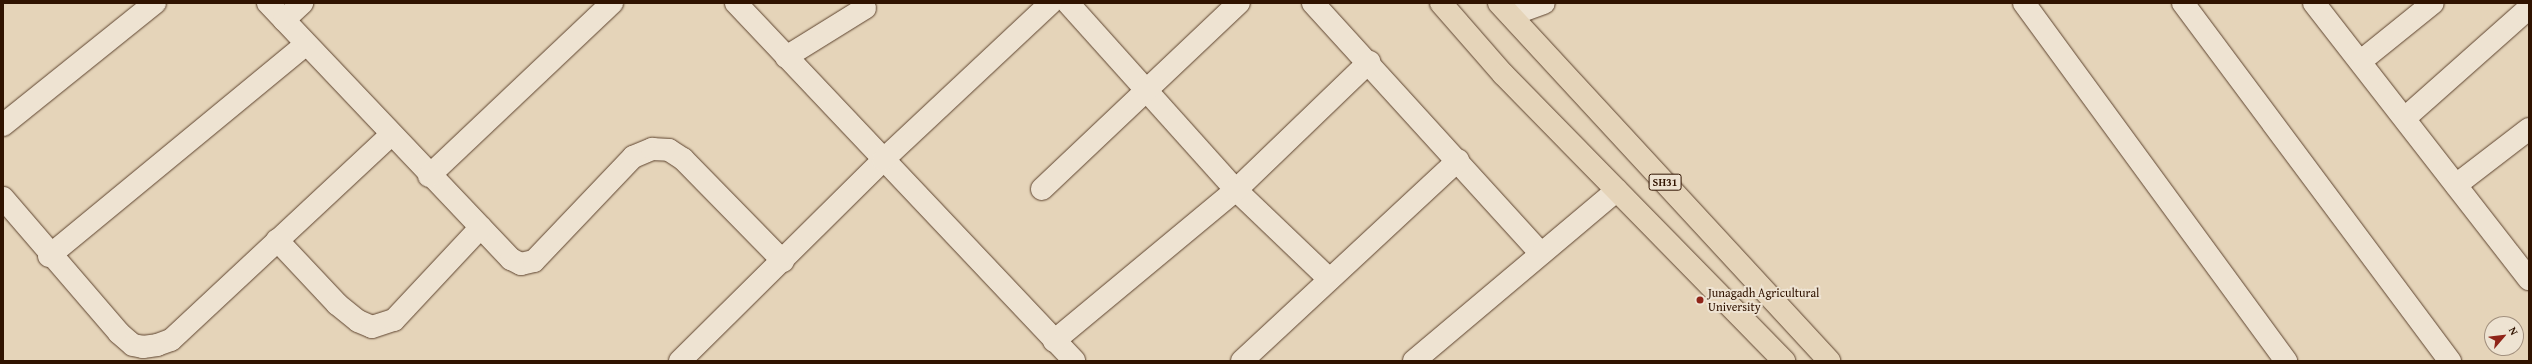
<!DOCTYPE html>
<style>
body{margin:0}
#map{position:relative;width:2532px;height:364px;overflow:hidden;background:#e5d4b9;font-family:"Gentium Book Plus",serif}
div>[style]{position:absolute}
.roads{filter:drop-shadow(0 0 1px #5d432e) drop-shadow(0 0 1px #5d432e)}
.minor>*{height:22px;margin:-11px;padding:0 11px;transform-origin:11px;border-radius:11px;background:#eee3d2}
.major>*{height:22px;margin:-11px;padding:0 11px;transform-origin:11px;border-radius:11px;background:#e5d4b9}
.dots>*{width:11px;height:11px;translate:-50% -50%;box-sizing:border-box;border:2px solid #eee3d2;border-radius:50%}
span{translate:-50% -50%;white-space:nowrap;text-align:center;line-height:1.15;-webkit-text-stroke:4px #eee3d2;paint-order:stroke}
.shield-label span{padding:1px 3px;background:#eee3d2;border:1px solid;border-radius:3px;-webkit-text-stroke-width:0}
.shield-label{font-size:11px;color:#301300;font-weight:700}
.poi-label{font-size:12px;color:#301300}
.left{translate:0 -50%;text-align:left}
.frame{position:absolute;inset:0;border:4px solid #301300;pointer-events:none}
.north{position:absolute;left:2484px;top:316px;width:40px;height:40px;box-sizing:border-box;background:#eee3d2;border:1px solid #a2907e;border-radius:50%;rotate:62deg;font-size:11px;font-weight:700;line-height:16px;text-align:center;color:#301300}
.north::after{content:'';display:block;margin:auto;width:14px;height:18px;background:#8f2418;clip-path:polygon(50% 0,100% 100%,50% 72%,0 100%)}
</style>
<div id="map">
<div class="roads">
<div class="minor">
<i style="left:268px;top:3px;width:353px;rotate:46.5deg"></i>
<i style="left:511px;top:259px;width:11px;rotate:27deg"></i>
<i style="left:521px;top:264px;width:13px;rotate:-13deg"></i>
<i style="left:534px;top:261px;width:144px;rotate:-46.4deg"></i>
<i style="left:633px;top:157px;width:21px;rotate:-23deg"></i>
<i style="left:652px;top:149px;width:17px;rotate:3deg"></i>
<i style="left:669px;top:150px;width:17px;rotate:33deg"></i>
<i style="left:683px;top:159px;width:143px;rotate:45.6deg"></i>
<i style="left:736px;top:3px;width:492px;rotate:46.6deg"></i>
<i style="left:1068px;top:3px;width:251px;rotate:48.1deg"></i>
<i style="left:1236px;top:190px;width:129px;rotate:43.7deg"></i>
<i style="left:1313px;top:3px;width:339px;rotate:47.7deg"></i>
<i style="left:2024px;top:3px;width:444px;rotate:53.8deg"></i>
<i style="left:2183px;top:3px;width:447px;rotate:53.3deg"></i>
<i style="left:2314px;top:3px;width:350px;rotate:52.1deg"></i>
<i style="left:1511px;top:15px;width:35px;rotate:-20deg"></i>
<i style="left:284px;top:20px;width:25px;rotate:-43deg"></i>
<i style="left:786px;top:57px;width:93px;rotate:-31.8deg"></i>
<i style="left:2361px;top:61px;width:92px;rotate:-38.9deg"></i>
<i style="left:2405px;top:118px;width:166px;rotate:-41.6deg"></i>
<i style="left:3px;top:125px;width:195px;rotate:-38.8deg"></i>
<i style="left:429px;top:176px;width:252px;rotate:-43.4deg"></i>
<i style="left:2456px;top:185px;width:92px;rotate:-37.5deg"></i>
<i style="left:1042px;top:189px;width:271px;rotate:-43.4deg"></i>
<i style="left:3px;top:198px;width:178px;rotate:49.3deg"></i>
<i style="left:119px;top:333px;width:18px;rotate:41deg"></i>
<i style="left:133px;top:345px;width:10px;rotate:11deg"></i>
<i style="left:143px;top:347px;width:14px;rotate:-8deg"></i>
<i style="left:157px;top:345px;width:15px;rotate:-20deg"></i>
<i style="left:171px;top:340px;width:301px;rotate:-43deg"></i>
<i style="left:277px;top:240px;width:88px;rotate:46.8deg"></i>
<i style="left:337px;top:304px;width:27px;rotate:39deg"></i>
<i style="left:358px;top:321px;width:15px;rotate:23deg"></i>
<i style="left:372px;top:327px;width:23px;rotate:-18deg"></i>
<i style="left:394px;top:320px;width:127px;rotate:-46.9deg"></i>
<i style="left:49px;top:256px;width:333px;rotate:-39.5deg"></i>
<i style="left:1054px;top:341px;width:236px;rotate:-39.7deg"></i>
<i style="left:1236px;top:190px;width:185px;rotate:-43.9deg"></i>
<i style="left:680px;top:361px;width:286px;rotate:-44.7deg"></i>
<i style="left:883px;top:160px;width:230px;rotate:-43.1deg"></i>
<i style="left:1242px;top:361px;width:295px;rotate:-42.9deg"></i>
<i style="left:1414px;top:361px;width:265px;rotate:-40.1deg"></i>
</div>
<div class="major">
<i style="left:1441px;top:3px;width:94px;rotate:48.9deg"></i>
<i style="left:1503px;top:74px;width:402px;rotate:45.6deg"></i>
<i style="left:1499px;top:3px;width:487px;rotate:47.3deg"></i>
</div>
</div>
<div class="dots">
<i style="left:1700px;top:300px;background:#8f2418"></i>
</div>
<div class="shield-label">
<span style="left:1665px;top:182px">SH31</span>
</div>
<div class="poi-label">
<span class="left" style="left:1708px;top:300px">Junagadh Agricultural<br>University</span>
</div>
<div class="frame"></div>
<div class="north">N</div>
</div>
